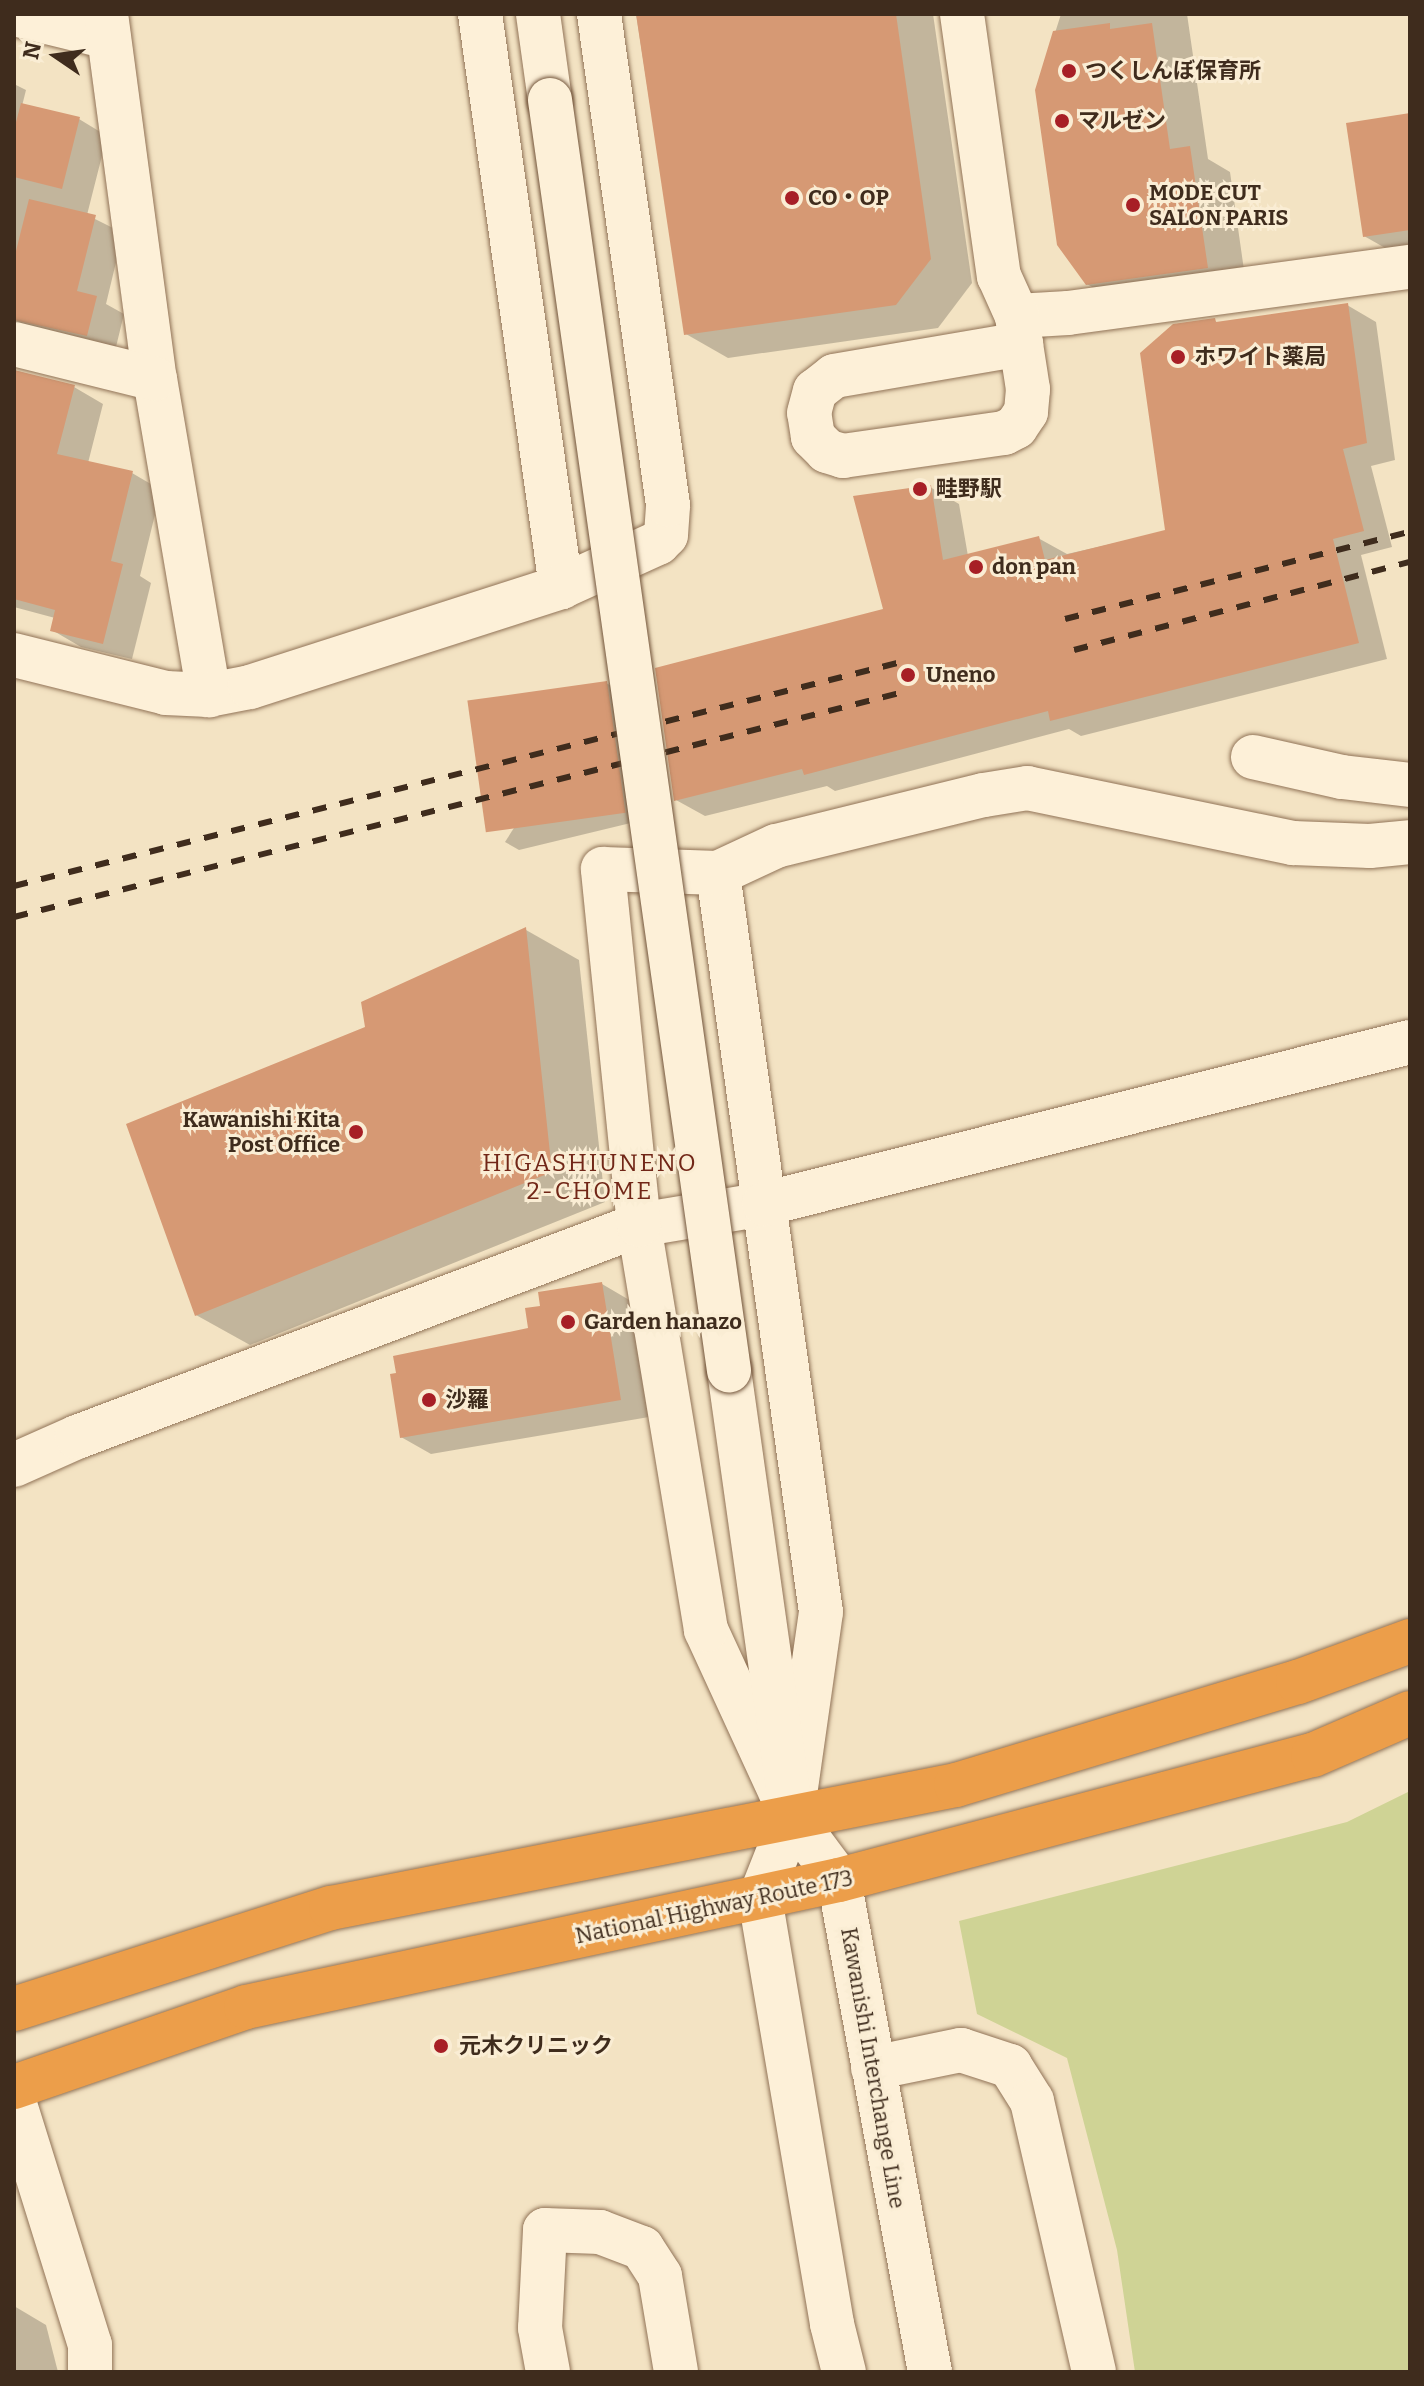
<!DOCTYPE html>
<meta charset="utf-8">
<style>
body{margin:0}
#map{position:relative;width:1424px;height:2386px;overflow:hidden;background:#f3e3c3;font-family:Bitter,"Noto Sans JP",serif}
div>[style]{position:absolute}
.green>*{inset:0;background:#cfd395}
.shadow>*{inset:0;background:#0003}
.building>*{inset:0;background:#d69974;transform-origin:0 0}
.roads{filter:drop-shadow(0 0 2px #917357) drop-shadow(0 0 2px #917357)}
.street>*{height:44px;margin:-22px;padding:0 22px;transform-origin:22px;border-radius:22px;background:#fdf0d8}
.secondary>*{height:44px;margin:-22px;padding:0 22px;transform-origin:22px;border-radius:22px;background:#fdf0d8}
.highway>*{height:44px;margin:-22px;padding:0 22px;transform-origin:22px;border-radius:22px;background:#ec9e4a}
.rail>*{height:6px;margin-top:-3px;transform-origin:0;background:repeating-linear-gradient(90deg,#3f2c1d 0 14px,transparent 0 28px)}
.bridges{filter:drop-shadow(0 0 2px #72543a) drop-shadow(0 0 2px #72543a)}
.secondary-bridge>*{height:44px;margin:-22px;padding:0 22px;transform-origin:22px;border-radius:22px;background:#fdf0d8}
.dots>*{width:22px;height:22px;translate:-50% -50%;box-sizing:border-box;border:4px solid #faedd4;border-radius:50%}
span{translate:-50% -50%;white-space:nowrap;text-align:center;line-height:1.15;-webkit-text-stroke:6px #faedd4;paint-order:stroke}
.poi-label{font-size:22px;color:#3f2c1d;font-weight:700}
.left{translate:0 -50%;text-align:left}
.right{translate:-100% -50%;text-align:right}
.street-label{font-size:22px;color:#3f2c1d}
.neighbourhood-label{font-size:24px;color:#712617;letter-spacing:2px}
.frame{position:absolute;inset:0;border:16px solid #3f2c1d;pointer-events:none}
.north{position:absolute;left:16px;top:16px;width:80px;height:80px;-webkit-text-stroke:6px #faedd4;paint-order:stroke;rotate:283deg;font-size:22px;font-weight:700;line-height:32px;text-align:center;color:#3f2c1d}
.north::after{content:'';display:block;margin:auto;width:28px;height:36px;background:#3f2c1d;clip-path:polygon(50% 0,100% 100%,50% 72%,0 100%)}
</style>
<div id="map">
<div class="green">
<i style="clip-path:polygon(1410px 1791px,1410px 2372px,1135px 2372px,1117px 2250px,1067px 2058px,977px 2014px,959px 1921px,1347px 1822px)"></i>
</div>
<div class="shadow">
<i style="clip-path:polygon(636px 14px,933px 14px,972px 283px,938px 328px,728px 358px,686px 334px)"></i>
<i style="clip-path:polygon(1061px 14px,1187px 14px,1208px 159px,1230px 172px,1247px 291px,1128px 308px,1087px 284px,1037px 90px)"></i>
<i style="clip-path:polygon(14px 84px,26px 90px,22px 106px,79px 119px,107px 136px,87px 215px,123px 233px,106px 304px,124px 314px,115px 351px,41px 335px,14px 319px)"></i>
<i style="clip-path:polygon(1410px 115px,1410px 250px,1394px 253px,1364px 236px)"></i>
<i style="clip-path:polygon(1347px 305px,1376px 322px,1395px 460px,1371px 466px,1392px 547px,1361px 555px,1387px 659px,1081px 736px,1069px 729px,835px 791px,827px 786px,705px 816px,676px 800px,886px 611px,930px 487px,959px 504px,968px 556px,1038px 538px,1067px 554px,1168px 531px,1215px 321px,1220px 324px)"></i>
<i style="clip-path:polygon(14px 370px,74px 387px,103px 404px,88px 463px,132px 473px,161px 490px,140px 576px,151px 583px,132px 659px,81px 647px,52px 630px,55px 618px,14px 607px)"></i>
<i style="clip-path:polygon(606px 683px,621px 691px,639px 821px,519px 850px,505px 842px)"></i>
<i style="clip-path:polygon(526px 930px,579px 960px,605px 1202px,250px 1345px,196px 1315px,368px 1028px)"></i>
<i style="clip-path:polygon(602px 1284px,631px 1301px,649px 1417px,431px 1454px,401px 1437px,530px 1330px,542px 1308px)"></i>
<i style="clip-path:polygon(14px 2306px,46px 2325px,58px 2372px,14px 2372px)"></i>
</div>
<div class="building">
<i style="clip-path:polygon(636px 14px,896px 14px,931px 259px,896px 305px,684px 335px)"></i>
<i style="clip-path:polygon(1110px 23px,1110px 29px,1152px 23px,1170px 149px,1190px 146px,1208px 268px,1086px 285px,1057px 245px,1035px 90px,1053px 31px)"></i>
<i style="clip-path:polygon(21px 103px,80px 117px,62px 189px,14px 177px,14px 130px)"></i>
<i style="clip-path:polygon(1410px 113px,1410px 230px,1363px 237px,1346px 123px)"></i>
<i style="clip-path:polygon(29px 199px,96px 215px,77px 291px,97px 296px,87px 336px,14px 320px,14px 259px)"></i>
<i style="clip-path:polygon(1348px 303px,1367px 443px,1343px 449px,1364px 531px,1333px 539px,1359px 643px,1050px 721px,1048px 711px,804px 775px,802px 769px,674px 801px,655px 668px,883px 609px,853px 496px,931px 485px,943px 560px,1039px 536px,1045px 560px,1165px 530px,1140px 353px,1173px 324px,1215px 318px,1216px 322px)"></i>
<i style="clip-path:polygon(14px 370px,75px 385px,57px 454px,133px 471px,111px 561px,123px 564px,103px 644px,50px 631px,55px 610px,14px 599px)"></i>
<i style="left:607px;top:681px;width:133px;height:141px;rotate:82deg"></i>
<i style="clip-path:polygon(526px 927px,552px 1172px,195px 1316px,126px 1124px,365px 1027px,361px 1002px)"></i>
<i style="clip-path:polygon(602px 1282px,621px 1400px,400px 1438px,390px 1374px,396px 1373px,393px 1356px,528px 1328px,525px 1308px,540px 1306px,538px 1292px)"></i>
</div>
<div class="roads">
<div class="street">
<i style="left:14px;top:14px;width:97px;rotate:13.7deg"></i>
<i style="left:106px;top:14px;width:368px;rotate:82.4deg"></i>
<i style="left:155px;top:379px;width:321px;rotate:80.3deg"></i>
<i style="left:480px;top:14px;width:579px;rotate:81.95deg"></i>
<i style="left:1017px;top:316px;width:51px;rotate:-3.4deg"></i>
<i style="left:1068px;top:313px;width:345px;rotate:-7.7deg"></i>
<i style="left:14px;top:344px;width:145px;rotate:13.9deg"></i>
<i style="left:1021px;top:344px;width:46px;rotate:81.2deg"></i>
<i style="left:1028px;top:389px;width:23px;rotate:95deg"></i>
<i style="left:1026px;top:412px;width:18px;rotate:124deg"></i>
<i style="left:1016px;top:427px;width:13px;rotate:153deg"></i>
<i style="left:1004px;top:433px;width:163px;rotate:171.9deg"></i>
<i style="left:843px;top:456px;width:17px;rotate:-163deg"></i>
<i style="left:827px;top:451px;width:20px;rotate:-135deg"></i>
<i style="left:813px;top:437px;width:24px;rotate:-99deg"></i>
<i style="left:809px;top:413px;width:23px;rotate:-75deg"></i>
<i style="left:815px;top:391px;width:24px;rotate:-38deg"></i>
<i style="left:834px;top:376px;width:190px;rotate:-9.7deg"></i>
<i style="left:14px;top:655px;width:157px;rotate:14deg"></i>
<i style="left:166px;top:693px;width:43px;rotate:2.7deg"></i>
<i style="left:209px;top:695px;width:42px;rotate:-11deg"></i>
<i style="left:250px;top:687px;width:327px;rotate:-17.8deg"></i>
<i style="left:561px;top:587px;width:107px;rotate:-24.4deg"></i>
<i style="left:658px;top:543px;width:11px;rotate:-45deg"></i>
<i style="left:666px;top:535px;width:30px;rotate:-86deg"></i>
<i style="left:668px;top:505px;width:496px;rotate:-98deg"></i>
<i style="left:1253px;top:757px;width:91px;rotate:12.7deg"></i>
<i style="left:1342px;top:777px;width:68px;rotate:6.7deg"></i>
<i style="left:718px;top:873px;width:746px;rotate:82.07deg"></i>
<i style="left:821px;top:1612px;width:185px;rotate:98.1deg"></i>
<i style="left:14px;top:1465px;width:69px;rotate:-24deg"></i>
<i style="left:77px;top:1437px;width:601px;rotate:-20.67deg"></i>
<i style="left:639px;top:1225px;width:127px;rotate:-9.5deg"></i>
<i style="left:764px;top:1204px;width:666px;rotate:-14.08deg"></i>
<i style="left:786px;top:1804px;width:192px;rotate:-114.7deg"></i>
<i style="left:706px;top:1630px;width:411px;rotate:-99.4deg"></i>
<i style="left:639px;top:1225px;width:358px;rotate:-95.8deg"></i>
<i style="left:603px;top:869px;width:115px;rotate:2deg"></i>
<i style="left:718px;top:873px;width:64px;rotate:-25deg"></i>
<i style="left:776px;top:846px;width:214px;rotate:-13.8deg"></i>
<i style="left:984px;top:795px;width:44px;rotate:-9.2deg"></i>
<i style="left:1027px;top:788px;width:272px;rotate:11.7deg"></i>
<i style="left:1293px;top:843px;width:77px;rotate:2.2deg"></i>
<i style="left:1370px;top:846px;width:40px;rotate:-5.7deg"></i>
<i style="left:873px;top:2068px;width:90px;rotate:-11.6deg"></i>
<i style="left:961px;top:2050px;width:52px;rotate:18.1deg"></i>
<i style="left:1010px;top:2066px;width:41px;rotate:57.8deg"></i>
<i style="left:1032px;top:2101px;width:278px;rotate:77.1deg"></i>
<i style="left:14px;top:2101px;width:256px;rotate:72.7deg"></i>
<i style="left:90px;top:2345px;width:27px;rotate:90deg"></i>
<i style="left:545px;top:2230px;width:98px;rotate:92.9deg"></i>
<i style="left:540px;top:2328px;width:45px;rotate:79.7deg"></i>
</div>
<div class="secondary">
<i style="left:538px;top:14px;width:87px;rotate:82.1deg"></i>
<i style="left:962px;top:14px;width:265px;rotate:82deg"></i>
<i style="left:999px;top:276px;width:44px;rotate:65.8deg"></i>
<i style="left:1017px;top:316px;width:28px;rotate:82deg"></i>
<i style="left:729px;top:1370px;width:451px;rotate:82deg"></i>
<i style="left:792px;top:1817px;width:79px;rotate:53.3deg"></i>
<i style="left:839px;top:1880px;width:500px;rotate:79.52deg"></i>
<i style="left:792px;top:1817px;width:87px;rotate:111.6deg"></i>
<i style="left:760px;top:1898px;width:432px;rotate:80.4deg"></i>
<i style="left:832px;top:2324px;width:49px;rotate:76deg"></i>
<i style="left:545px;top:2230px;width:55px;rotate:2.1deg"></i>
<i style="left:600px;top:2232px;width:45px;rotate:20.9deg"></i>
<i style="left:642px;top:2248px;width:33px;rotate:57deg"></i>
<i style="left:660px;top:2276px;width:97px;rotate:80.5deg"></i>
</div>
<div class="highway">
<i style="left:14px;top:2009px;width:333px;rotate:-17.7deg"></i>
<i style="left:331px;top:1908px;width:637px;rotate:-11.13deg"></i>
<i style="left:956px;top:1785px;width:357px;rotate:-16.8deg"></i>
<i style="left:1298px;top:1682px;width:119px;rotate:-20.1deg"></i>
<i style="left:14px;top:2087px;width:245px;rotate:-19deg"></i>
<i style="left:246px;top:2007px;width:606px;rotate:-12.09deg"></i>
<i style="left:839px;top:1880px;width:490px;rotate:-14.8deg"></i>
<i style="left:1313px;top:1755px;width:106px;rotate:-23.4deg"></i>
</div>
</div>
<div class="rail">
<i style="left:1065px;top:619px;width:356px;rotate:-14.2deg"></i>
<i style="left:1074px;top:650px;width:347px;rotate:-14.7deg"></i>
<i style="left:14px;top:886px;width:911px;rotate:-14.17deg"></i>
<i style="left:14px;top:917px;width:918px;rotate:-14.19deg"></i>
</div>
<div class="bridges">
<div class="secondary-bridge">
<i style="left:550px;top:100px;width:1283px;rotate:81.98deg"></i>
</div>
</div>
<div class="dots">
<i style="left:1069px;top:71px;background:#a71f26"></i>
<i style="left:1062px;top:121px;background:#a71f26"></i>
<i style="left:792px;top:198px;background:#a71f26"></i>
<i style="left:1133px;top:205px;background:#a71f26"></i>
<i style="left:1178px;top:357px;background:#a71f26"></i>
<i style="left:920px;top:489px;background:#a71f26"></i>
<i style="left:976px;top:567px;background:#a71f26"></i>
<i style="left:908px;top:675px;background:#a71f26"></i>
<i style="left:356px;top:1132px;background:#a71f26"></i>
<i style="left:568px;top:1322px;background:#a71f26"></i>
<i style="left:429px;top:1400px;background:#a71f26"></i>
<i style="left:441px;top:2046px;background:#a71f26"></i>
</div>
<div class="poi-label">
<span class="left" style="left:1085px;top:71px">つくしんぼ保育所</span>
<span class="left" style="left:1078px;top:121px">マルゼン</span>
<span class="left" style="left:1149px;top:205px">MODE CUT<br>SALON PARIS</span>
<span class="left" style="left:808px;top:198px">CO・OP</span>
<span class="left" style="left:1194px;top:357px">ホワイト薬局</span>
<span class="left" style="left:936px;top:489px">畦野駅</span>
<span class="left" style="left:992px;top:567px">don pan</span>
<span class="left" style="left:926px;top:675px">Uneno</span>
<span class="right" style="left:340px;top:1132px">Kawanishi Kita<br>Post Office</span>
<span class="left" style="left:584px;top:1322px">Garden hanazo</span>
<span class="left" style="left:445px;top:1400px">沙羅</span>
<span class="left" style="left:459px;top:2046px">元木クリニック</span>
</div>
<div class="street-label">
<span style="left:714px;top:1907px;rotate:-12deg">National Highway Route 173</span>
<span style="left:873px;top:2068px;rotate:80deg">Kawanishi Interchange Line</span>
</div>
<div class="neighbourhood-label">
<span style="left:590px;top:1178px">HIGASHIUNENO<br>2-CHOME</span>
</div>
<div class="frame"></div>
<div class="north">N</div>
</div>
